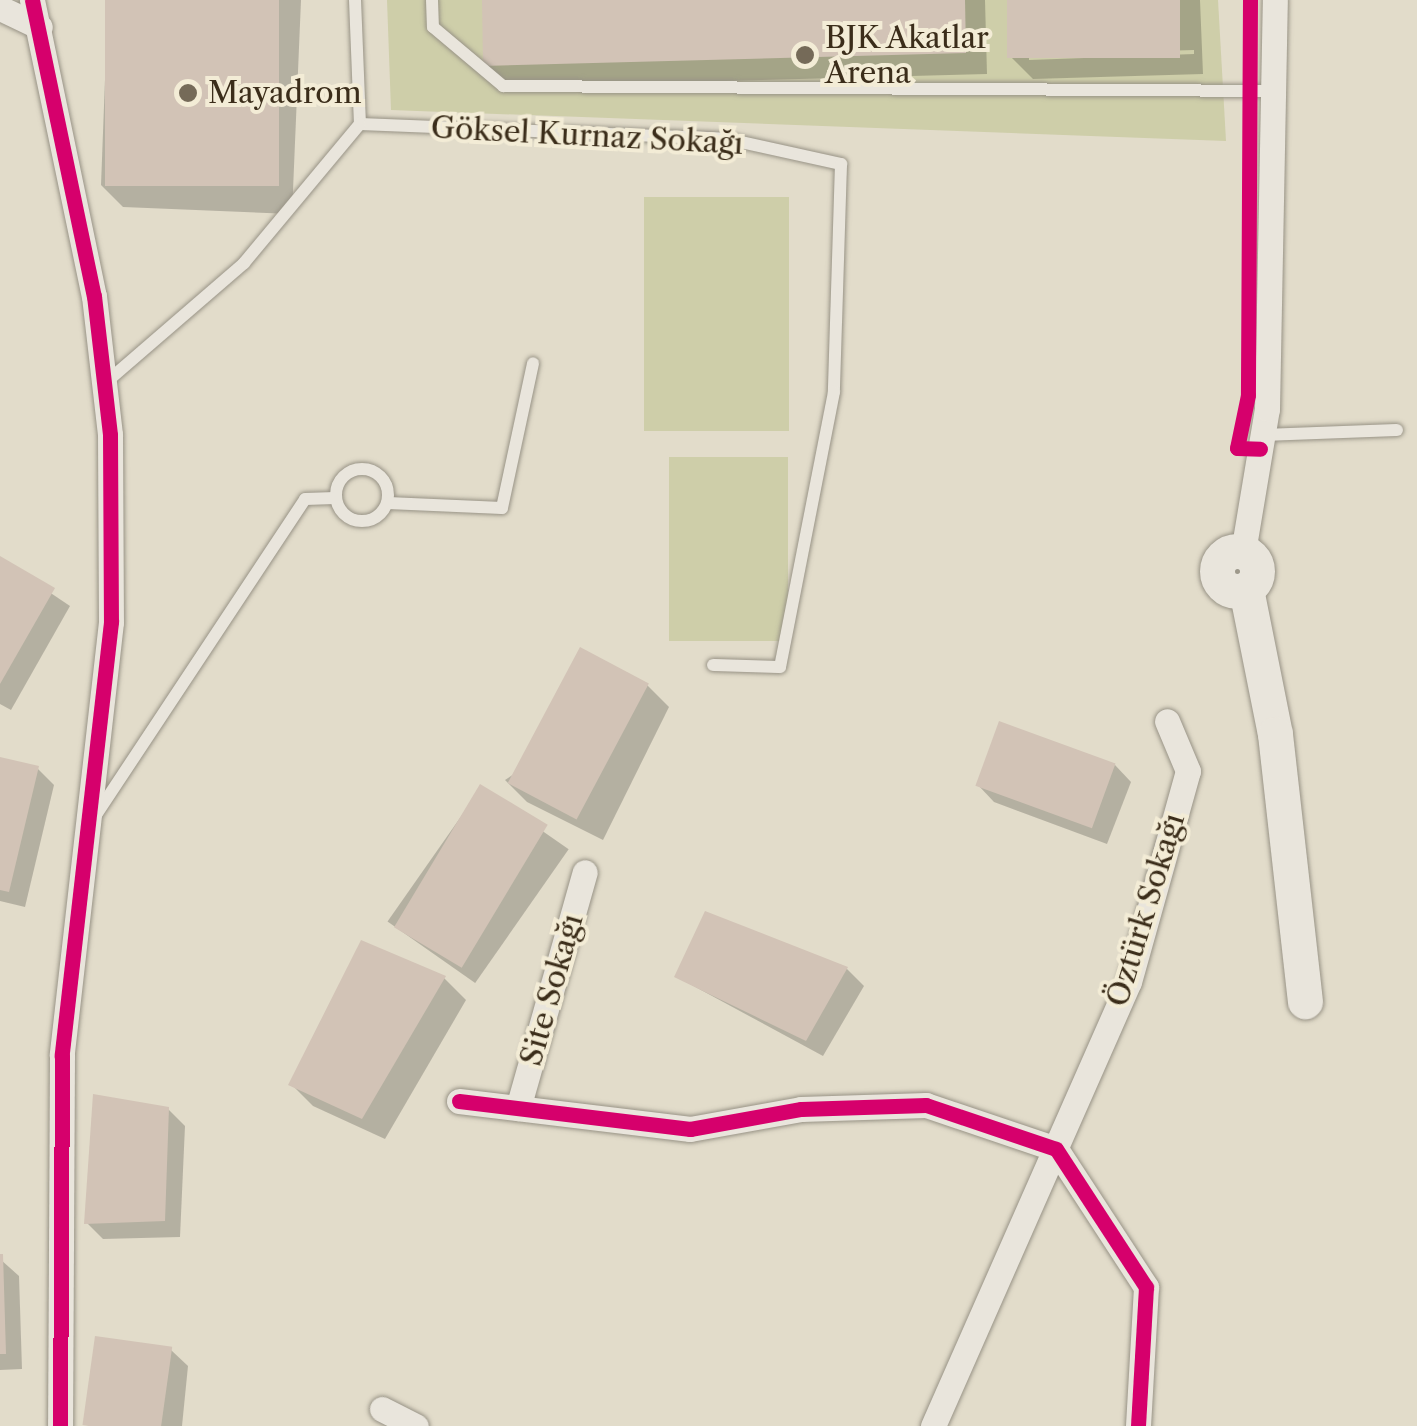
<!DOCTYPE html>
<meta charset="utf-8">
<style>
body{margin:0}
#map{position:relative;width:1417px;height:1426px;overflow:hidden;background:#e2dcca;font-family:"Libre Caslon Text",serif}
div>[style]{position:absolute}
.green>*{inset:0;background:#cecea9;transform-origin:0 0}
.shadow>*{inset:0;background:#0003;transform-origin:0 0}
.building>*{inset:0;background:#d2c3b6;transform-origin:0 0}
.roads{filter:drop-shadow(0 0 2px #989386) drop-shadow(0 0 2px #989386)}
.lane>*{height:12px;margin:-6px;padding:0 6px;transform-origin:6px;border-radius:6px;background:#e9e5dc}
.lane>.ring{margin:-6px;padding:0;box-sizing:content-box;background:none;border:12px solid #e9e5dc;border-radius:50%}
.street>*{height:25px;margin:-12.5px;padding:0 12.5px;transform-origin:12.5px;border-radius:12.5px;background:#e9e5dc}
.secondary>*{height:35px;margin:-17.5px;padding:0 17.5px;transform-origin:17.5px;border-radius:17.5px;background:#e9e5dc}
.secondary>.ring{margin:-17.5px;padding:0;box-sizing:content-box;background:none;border:35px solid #e9e5dc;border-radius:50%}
.cycleway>*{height:15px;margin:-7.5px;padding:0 7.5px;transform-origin:7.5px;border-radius:7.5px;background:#d6006c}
.dots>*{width:28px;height:28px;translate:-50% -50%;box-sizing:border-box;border:5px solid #f3ecd6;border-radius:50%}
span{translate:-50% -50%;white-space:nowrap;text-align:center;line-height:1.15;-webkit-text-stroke:8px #f3ecd6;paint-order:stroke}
.poi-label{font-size:30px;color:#3b2d1a}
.left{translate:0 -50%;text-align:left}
.street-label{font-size:30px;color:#3b2d1a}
</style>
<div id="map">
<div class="green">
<i style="clip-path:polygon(387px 0,1218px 0,1226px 141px,391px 110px)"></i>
<i style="left:644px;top:197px;width:145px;height:234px"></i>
<i style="left:669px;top:457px;width:119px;height:184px"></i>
</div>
<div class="shadow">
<i style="clip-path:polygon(108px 0,301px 0,292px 214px,123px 207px,101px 185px)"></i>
<i style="clip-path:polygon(484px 0,985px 0,987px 74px,508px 87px,486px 65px)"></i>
<i style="clip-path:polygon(evenodd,1009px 0,1200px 0,1203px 74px,1033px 79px,1011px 57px,1009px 0,1194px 50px,1194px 54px,1029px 60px,1029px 55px,1194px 50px)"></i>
<i style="clip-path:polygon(0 559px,70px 606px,11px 710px,0 704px)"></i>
<i style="clip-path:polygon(647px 685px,669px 707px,603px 840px,527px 802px,505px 780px)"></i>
<i style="clip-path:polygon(0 759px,37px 768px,54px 785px,25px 907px,0 901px)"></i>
<i style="clip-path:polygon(1115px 765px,1131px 782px,1107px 844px,994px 802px,978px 785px)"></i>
<i style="left:481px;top:788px;width:107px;height:163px;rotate:35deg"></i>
<i style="clip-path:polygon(706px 914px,847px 969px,864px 986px,823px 1056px,677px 977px)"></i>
<i style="clip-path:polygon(444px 978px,466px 1000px,385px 1139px,313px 1106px,291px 1084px)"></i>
<i style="clip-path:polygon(168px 1109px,185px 1126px,180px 1237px,103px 1239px,87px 1223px)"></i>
<i style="clip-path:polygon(0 1259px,19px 1276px,22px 1369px,0 1370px)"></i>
<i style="clip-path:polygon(171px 1350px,188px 1366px,182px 1426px,90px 1426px)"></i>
</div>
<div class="building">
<i style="left:105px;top:0;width:174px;height:186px"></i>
<i style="clip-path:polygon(482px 0,965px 0,966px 53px,483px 66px)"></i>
<i style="left:1007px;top:0;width:173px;height:58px"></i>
<i style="clip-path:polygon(0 556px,55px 588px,0 684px)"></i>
<i style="left:580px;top:647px;width:78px;height:154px;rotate:28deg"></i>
<i style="left:999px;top:721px;width:124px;height:69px;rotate:20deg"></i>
<i style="clip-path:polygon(0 757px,39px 766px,9px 892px,0 890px)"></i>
<i style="left:480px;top:784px;width:79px;height:167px;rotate:31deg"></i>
<i style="clip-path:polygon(705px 911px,848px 967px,806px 1041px,674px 977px)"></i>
<i style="clip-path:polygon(361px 940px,446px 976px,362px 1119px,288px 1085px)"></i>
<i style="clip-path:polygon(93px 1094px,169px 1107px,165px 1221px,84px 1224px)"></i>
<i style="clip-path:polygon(0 1254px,3px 1254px,6px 1354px,0 1354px)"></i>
<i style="left:95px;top:1336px;width:78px;height:90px;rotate:8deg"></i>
</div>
<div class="roads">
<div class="lane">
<i style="left:355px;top:0;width:124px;rotate:87.7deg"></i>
<i style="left:360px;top:124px;width:367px;rotate:2.3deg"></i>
<i style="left:727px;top:139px;width:117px;rotate:12.4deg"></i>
<i style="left:841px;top:164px;width:228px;rotate:91.8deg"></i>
<i style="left:834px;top:392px;width:280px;rotate:101.1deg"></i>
<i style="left:780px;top:667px;width:67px;rotate:-178.3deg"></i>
<i style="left:432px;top:0;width:27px;rotate:88deg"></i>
<i style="left:433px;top:27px;width:92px;rotate:40.1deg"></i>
<i style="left:503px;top:86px;width:771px;rotate:0.37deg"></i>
<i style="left:104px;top:384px;width:185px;rotate:-40.8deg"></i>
<i style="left:244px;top:263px;width:181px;rotate:-50.2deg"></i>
<i style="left:1263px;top:435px;width:134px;rotate:-2.1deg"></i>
<i class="ring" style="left:336px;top:469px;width:40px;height:40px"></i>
<i style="left:388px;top:503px;width:114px;rotate:2.5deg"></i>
<i style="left:502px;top:508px;width:148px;rotate:-77.9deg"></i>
<i style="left:94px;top:818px;width:382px;rotate:-56.5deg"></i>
<i style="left:305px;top:499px;width:30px;rotate:-2deg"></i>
</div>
<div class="street">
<i style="left:32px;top:0;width:302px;rotate:78.2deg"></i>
<i style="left:94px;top:296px;width:140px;rotate:83.4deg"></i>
<i style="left:110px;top:435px;width:187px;rotate:89.7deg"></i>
<i style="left:111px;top:622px;width:436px;rotate:96.5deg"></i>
<i style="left:62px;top:1055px;width:371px;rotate:90.3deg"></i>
<i style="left:0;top:8px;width:44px;rotate:25.4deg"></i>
<i style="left:1243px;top:552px;width:145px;rotate:-80.5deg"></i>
<i style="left:1267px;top:409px;width:409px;rotate:-88.9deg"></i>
<i style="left:459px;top:1101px;width:233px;rotate:6.9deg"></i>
<i style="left:690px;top:1129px;width:113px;rotate:-10.2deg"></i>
<i style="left:801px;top:1109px;width:125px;rotate:-1.8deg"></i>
<i style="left:926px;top:1105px;width:137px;rotate:18.7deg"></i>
<i style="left:1056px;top:1149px;width:165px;rotate:56.9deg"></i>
<i style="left:1146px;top:1287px;width:139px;rotate:93.3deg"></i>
<i style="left:518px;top:1108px;width:245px;rotate:-74.2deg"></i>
<i style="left:382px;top:1409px;width:38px;rotate:27deg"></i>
<i style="left:933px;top:1426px;width:485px;rotate:-66.2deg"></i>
<i style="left:1129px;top:982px;width:219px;rotate:-74.4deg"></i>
<i style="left:1188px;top:771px;width:54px;rotate:-112.8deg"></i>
</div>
<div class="secondary">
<i class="ring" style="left:1217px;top:551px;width:5px;height:5px"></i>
<i style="left:1246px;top:589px;width:148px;rotate:78.7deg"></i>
<i style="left:1275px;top:734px;width:269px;rotate:83.6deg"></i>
</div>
</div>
<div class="cycleway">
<i style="left:32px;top:0;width:302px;rotate:78.2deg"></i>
<i style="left:94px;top:296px;width:140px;rotate:83.4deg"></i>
<i style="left:110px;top:435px;width:187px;rotate:89.7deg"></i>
<i style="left:111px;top:622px;width:436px;rotate:96.5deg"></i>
<i style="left:62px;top:1055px;width:371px;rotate:90.3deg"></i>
<i style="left:1250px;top:0;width:395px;rotate:90.3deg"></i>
<i style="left:1248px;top:395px;width:54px;rotate:101.7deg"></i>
<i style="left:1237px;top:448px;width:23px;rotate:2deg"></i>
<i style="left:459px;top:1101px;width:233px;rotate:6.9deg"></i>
<i style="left:690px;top:1129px;width:113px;rotate:-10.2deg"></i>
<i style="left:801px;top:1109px;width:125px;rotate:-1.8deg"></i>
<i style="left:926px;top:1105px;width:137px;rotate:18.7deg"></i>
<i style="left:1056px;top:1149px;width:165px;rotate:56.9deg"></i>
<i style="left:1146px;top:1287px;width:139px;rotate:93.3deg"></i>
</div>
<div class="dots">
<i style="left:805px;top:55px;background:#756a58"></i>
<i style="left:188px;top:93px;background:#756a58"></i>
</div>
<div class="poi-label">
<span class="left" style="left:825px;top:55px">BJK Akatlar<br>Arena</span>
<span class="left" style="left:208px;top:93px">Mayadrom</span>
</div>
<div class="street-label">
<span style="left:587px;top:136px;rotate:3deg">Göksel Kurnaz Sokağı</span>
<span style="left:1146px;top:910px;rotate:-73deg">Öztürk Sokağı</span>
<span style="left:552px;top:990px;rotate:-74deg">Site Sokağı</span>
</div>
</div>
